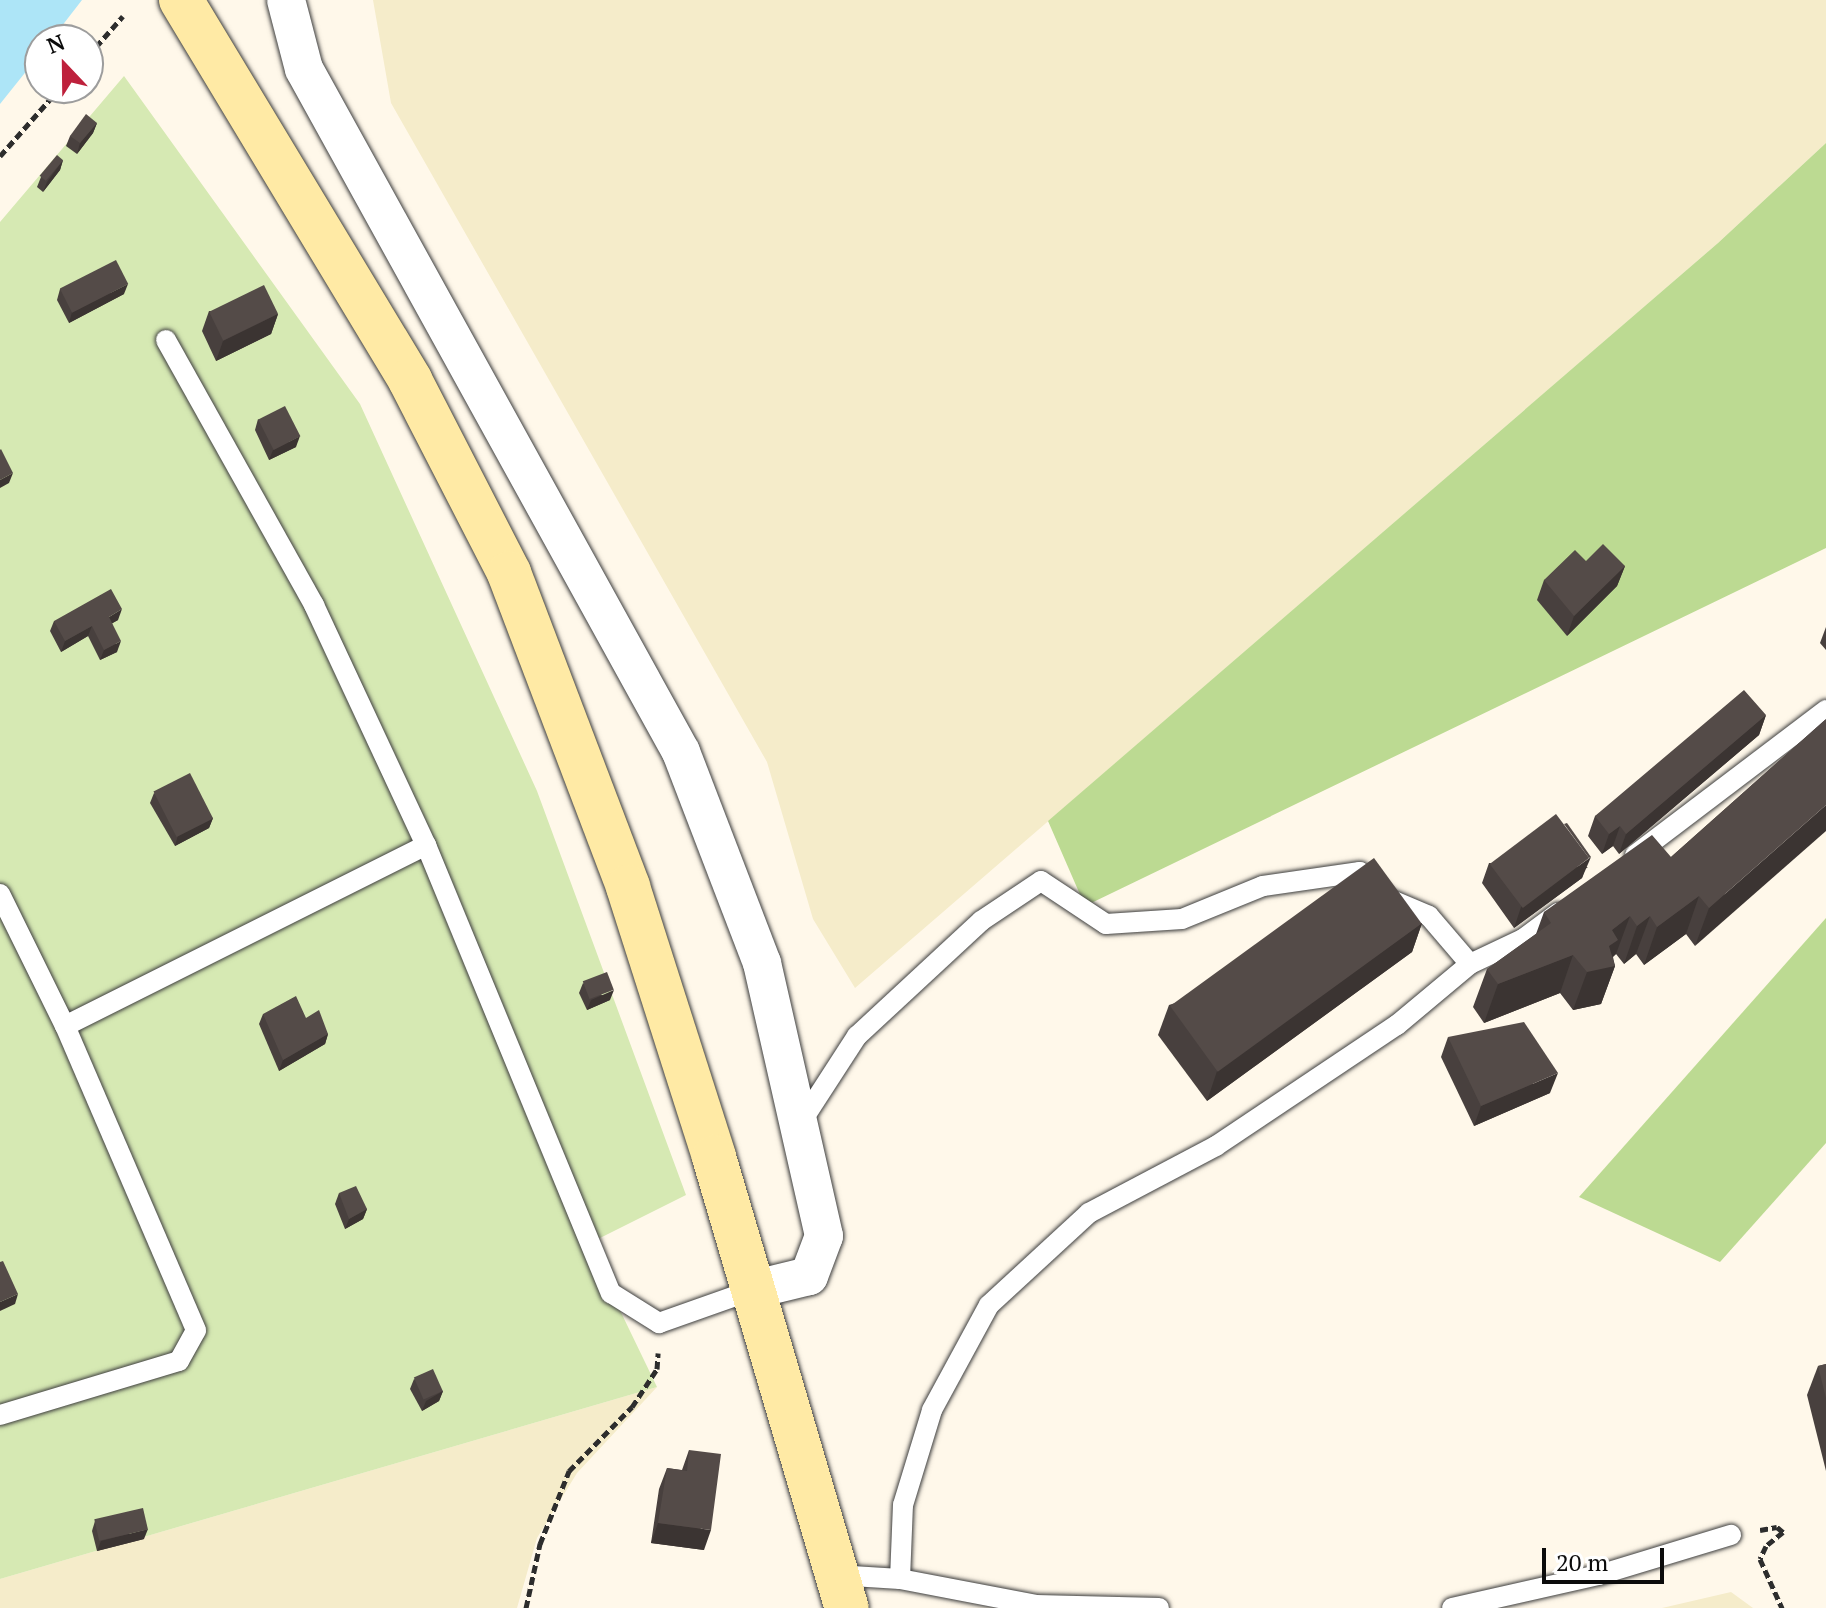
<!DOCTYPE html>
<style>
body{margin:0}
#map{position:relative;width:1826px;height:1608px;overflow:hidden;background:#fff8ea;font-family:"PT Serif",serif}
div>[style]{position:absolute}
.farmland>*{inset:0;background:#f5ecca}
.green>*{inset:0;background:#d6e9b3}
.forest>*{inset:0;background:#bcda92}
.water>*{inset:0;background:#ade5f7}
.path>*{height:5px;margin-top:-2.5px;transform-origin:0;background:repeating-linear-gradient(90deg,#2d2d2d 0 8px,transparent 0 12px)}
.roads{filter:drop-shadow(0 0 2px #3e3e3e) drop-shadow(0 0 2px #3e3e3e)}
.lane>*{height:20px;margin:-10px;padding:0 10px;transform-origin:10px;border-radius:10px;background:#fff}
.street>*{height:38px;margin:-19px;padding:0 19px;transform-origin:19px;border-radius:19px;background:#fff}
.secondary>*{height:44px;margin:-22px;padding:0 22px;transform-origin:22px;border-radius:22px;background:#ffeaa5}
.wall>*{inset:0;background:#48403e}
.shaded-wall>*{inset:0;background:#3b3432}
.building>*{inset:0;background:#544b48;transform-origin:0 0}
span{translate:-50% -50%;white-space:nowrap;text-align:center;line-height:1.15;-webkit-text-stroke:8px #fff;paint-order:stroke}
.north{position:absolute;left:24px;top:24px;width:80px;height:80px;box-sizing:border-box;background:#fff;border:2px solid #9d9d9d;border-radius:50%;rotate:338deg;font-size:22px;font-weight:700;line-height:32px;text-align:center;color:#0b0b0b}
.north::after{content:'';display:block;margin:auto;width:28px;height:36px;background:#be213c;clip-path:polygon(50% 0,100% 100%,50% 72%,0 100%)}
.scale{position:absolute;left:1542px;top:1548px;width:122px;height:36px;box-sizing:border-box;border:4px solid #0b0b0b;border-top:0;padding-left:10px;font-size:24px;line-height:28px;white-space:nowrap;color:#0b0b0b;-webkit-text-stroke:6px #fff;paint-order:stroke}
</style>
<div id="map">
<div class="farmland">
<i style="clip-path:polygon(373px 0,1826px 0,1826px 143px,1718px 243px,855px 988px,813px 919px,767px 762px,391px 103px)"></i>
<i style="clip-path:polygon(657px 1387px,577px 1473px,537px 1538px,517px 1608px,0 1608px,0 1579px)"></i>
<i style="clip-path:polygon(1731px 1592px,1753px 1608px,1662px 1608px)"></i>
</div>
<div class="green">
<i style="clip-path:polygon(124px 76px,360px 404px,537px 791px,686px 1195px,588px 1244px,657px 1387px,0 1579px,0 222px)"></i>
</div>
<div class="forest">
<i style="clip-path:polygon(1826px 143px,1826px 548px,1085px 906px,1048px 821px,1718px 243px)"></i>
<i style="clip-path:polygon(1826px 918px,1826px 1143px,1720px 1262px,1579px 1197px)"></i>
</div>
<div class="water">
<i style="clip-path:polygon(0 0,82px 0,51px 40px,40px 40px,40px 54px,0 104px)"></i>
</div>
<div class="path">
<i style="left:88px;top:56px;width:53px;rotate:-48.8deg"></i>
<i style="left:0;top:156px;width:91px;rotate:-48.6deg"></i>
<i style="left:1760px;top:1530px;width:17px;rotate:-10deg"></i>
<i style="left:1777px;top:1527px;width:8px;rotate:40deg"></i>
<i style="left:1783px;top:1532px;width:22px;rotate:141deg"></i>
<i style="left:1766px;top:1546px;width:14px;rotate:115deg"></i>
<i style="left:1760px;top:1559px;width:54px;rotate:65.8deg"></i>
<i style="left:526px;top:1608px;width:66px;rotate:-77.7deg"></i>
<i style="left:540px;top:1544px;width:79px;rotate:-68.3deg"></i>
<i style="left:569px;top:1471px;width:90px;rotate:-45.5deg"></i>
<i style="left:632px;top:1407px;width:45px;rotate:-56.7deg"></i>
<i style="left:657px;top:1369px;width:16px;rotate:-86deg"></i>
</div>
<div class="roads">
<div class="lane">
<i style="left:166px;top:340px;width:304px;rotate:60.8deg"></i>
<i style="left:314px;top:605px;width:265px;rotate:65deg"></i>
<i style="left:426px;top:845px;width:485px;rotate:67.6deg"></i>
<i style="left:611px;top:1293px;width:57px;rotate:32deg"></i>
<i style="left:659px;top:1323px;width:99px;rotate:-19.5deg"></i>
<i style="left:1635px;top:855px;width:240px;rotate:-37.2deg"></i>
<i style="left:0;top:894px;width:147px;rotate:63.8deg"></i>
<i style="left:65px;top:1026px;width:404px;rotate:-26.6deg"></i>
<i style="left:800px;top:1124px;width:105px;rotate:-57.1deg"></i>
<i style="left:857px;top:1036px;width:169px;rotate:-42.8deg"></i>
<i style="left:981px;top:921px;width:72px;rotate:-33.7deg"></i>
<i style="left:1041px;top:881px;width:78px;rotate:33.5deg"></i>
<i style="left:1106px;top:924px;width:76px;rotate:-3.8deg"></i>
<i style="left:1182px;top:919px;width:87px;rotate:-22.2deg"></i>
<i style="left:1263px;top:886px;width:98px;rotate:-8.2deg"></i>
<i style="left:1360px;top:872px;width:40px;rotate:43deg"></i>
<i style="left:1389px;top:899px;width:43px;rotate:23deg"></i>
<i style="left:1429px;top:916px;width:63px;rotate:49.5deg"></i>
<i style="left:0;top:1415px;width:187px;rotate:-16.8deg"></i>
<i style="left:179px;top:1361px;width:35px;rotate:-61deg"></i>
<i style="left:196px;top:1330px;width:331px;rotate:-113.3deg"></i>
<i style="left:836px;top:1575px;width:64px;rotate:3.6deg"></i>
<i style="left:900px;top:1579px;width:138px;rotate:10.8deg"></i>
<i style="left:1036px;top:1605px;width:123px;rotate:1.4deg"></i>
<i style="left:900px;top:1579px;width:74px;rotate:-87.7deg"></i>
<i style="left:903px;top:1505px;width:99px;rotate:-73deg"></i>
<i style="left:932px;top:1410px;width:119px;rotate:-61.5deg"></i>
<i style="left:989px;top:1305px;width:136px;rotate:-42.6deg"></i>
<i style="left:1089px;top:1213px;width:144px;rotate:-27.8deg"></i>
<i style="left:1216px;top:1146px;width:218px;rotate:-33.8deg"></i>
<i style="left:1397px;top:1025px;width:95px;rotate:-39.9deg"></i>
<i style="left:1470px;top:964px;width:59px;rotate:-25.3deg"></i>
<i style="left:1523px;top:939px;width:44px;rotate:-36.6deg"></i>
<i style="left:1452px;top:1608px;width:151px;rotate:-12.7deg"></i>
<i style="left:1599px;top:1575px;width:138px;rotate:-16.9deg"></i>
</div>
<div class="street">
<i style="left:286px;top:0;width:71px;rotate:75.4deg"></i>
<i style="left:304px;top:69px;width:780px;rotate:61.1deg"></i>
<i style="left:681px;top:752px;width:226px;rotate:69deg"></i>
<i style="left:762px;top:963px;width:280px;rotate:77.2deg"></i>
<i style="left:824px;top:1236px;width:43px;rotate:110.6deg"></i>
<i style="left:809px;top:1276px;width:59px;rotate:166.2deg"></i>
</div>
<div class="secondary">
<i style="left:181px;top:0;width:444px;rotate:58.9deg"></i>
<i style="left:410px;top:380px;width:217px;rotate:62.8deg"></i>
<i style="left:509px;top:573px;width:336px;rotate:69.2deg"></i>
<i style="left:628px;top:887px;width:283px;rotate:72.3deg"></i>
<i style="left:714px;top:1157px;width:470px;rotate:73.6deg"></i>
</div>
</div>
<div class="wall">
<i style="clip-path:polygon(97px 123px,93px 133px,77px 154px,66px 146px,70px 136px)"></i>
<i style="clip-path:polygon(63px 160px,60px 170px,43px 192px,37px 187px,41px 177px)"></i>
<i style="clip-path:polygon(60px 289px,124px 294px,69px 323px,57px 300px)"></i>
<i style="clip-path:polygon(209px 311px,278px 314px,271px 334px,216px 361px,202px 331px)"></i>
<i style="clip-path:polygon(258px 419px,296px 447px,269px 460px,255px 430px)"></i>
<i style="clip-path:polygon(1586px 561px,1625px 566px,1617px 586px,1567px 636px,1537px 600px,1544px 580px)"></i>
<i style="clip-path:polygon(118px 620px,112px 623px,117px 652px,100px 660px,88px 636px,61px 652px,50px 631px,54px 621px)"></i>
<i style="clip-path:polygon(1826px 627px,1826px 650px,1820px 643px)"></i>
<i style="clip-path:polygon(1766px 715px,1759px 735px,1619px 854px,1613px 846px,1602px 854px,1588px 836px,1595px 816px)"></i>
<i style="clip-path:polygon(1826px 719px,1695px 946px,1686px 934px,1644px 965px,1636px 954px,1624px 964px,1616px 954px,1613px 957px,1615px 966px,1601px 1004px,1573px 1010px,1560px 993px,1484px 1023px,1473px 1007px,1487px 969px,1536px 934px,1544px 912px,1671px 857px)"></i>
<i style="clip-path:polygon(154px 793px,213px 818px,209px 828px,175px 846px,150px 803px)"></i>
<i style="clip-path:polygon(1489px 863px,1588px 867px,1585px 869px,1582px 878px,1514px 928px,1482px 883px)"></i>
<i style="clip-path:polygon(1422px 923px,1412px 952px,1207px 1101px,1158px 1035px,1169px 1005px)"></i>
<i style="clip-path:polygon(583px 983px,610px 1000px,587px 1010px,579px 993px)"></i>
<i style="clip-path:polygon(263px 1014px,306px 1018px,328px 1034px,325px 1044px,279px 1071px,259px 1024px)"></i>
<i style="clip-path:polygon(1448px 1037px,1550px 1093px,1474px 1126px,1441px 1057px)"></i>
<i style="clip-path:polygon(339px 1193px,367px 1209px,363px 1219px,345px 1229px,335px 1204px)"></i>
<i style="clip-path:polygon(1826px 1364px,1826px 1471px,1807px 1395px,1818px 1366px)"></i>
<i style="clip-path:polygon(414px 1379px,443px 1391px,439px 1401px,422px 1411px,410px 1389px)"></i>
<i style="clip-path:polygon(689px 1450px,704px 1550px,651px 1543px,659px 1489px,667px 1468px,682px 1470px)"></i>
<i style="clip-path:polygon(95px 1521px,144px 1539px,97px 1551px,92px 1531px)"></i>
</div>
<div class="shaded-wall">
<i style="clip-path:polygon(97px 123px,93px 133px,77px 154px,80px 143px)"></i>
<i style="clip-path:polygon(63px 160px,60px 170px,43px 192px,47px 182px)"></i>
<i style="clip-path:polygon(128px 284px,124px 294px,69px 323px,72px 312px)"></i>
<i style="clip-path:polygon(278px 314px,271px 334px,216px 361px,223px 341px)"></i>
<i style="clip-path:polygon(300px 436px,296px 447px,269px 460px,273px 450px)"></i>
<i style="clip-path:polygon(13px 473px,9px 483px,0 488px,0 480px)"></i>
<i style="clip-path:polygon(1625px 566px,1617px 586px,1567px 636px,1574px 616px)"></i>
<i style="clip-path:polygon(122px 609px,118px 620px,106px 627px,109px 617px)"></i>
<i style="clip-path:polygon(92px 626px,88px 636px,61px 652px,65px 641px)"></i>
<i style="clip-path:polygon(121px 641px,117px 652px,100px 660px,104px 650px)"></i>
<i style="clip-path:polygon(1766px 715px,1759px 735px,1619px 854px,1626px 834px)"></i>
<i style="clip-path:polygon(1826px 805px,1826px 831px,1695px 946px,1709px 908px)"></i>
<i style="clip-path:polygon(213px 818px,209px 828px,175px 846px,178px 835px)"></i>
<i style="clip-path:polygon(1620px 826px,1613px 846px,1602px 854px,1609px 834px)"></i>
<i style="clip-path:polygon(1591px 857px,1582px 878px,1514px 928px,1521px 907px)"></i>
<i style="clip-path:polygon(1699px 896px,1686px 934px,1644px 965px,1657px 927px)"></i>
<i style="clip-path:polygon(1630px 916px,1616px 954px,1611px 958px,1615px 966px,1601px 1004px,1573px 1010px,1587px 972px,1612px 930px)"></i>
<i style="clip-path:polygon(1650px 916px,1636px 954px,1624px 964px,1637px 926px)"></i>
<i style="clip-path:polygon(1422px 923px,1412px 952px,1207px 1101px,1217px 1071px)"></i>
<i style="clip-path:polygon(1573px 955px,1560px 993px,1484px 1023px,1498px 984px)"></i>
<i style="clip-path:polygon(614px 990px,610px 1000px,587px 1010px,591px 1000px)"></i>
<i style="clip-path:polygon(328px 1034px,325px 1044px,279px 1071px,283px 1060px)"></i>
<i style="clip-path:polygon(1558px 1073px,1550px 1093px,1474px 1126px,1481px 1106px)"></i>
<i style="clip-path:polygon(367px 1209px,363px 1219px,345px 1229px,349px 1219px)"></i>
<i style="clip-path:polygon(18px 1294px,15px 1304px,0 1311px,0 1302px)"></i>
<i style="clip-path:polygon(443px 1391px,439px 1401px,422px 1411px,426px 1401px)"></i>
<i style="clip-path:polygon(658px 1523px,711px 1530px,704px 1550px,651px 1543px)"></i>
<i style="clip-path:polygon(148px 1529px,144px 1539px,97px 1551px,101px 1541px)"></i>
</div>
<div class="building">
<i style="clip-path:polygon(86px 114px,97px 123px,80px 143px,70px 136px)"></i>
<i style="left:57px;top:155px;width:8px;height:27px;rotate:40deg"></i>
<i style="left:116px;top:260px;width:27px;height:63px;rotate:63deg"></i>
<i style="left:264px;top:285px;width:32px;height:61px;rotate:64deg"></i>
<i style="left:285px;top:406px;width:34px;height:30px;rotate:63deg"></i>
<i style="clip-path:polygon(1px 449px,13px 473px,0 480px,0 450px)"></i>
<i style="clip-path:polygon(1603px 544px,1625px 566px,1574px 616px,1544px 580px,1575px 550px,1586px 561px)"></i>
<i style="clip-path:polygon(111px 589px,122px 609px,109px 617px,121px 641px,104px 650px,92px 626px,65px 641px,54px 621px)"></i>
<i style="clip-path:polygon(1744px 690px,1766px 715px,1626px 834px,1620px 826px,1609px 834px,1595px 816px)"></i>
<i style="clip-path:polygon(1826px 719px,1826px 805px,1709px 908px,1699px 896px,1657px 927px,1650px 916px,1637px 926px,1630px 916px,1612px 930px,1618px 940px,1609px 946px,1615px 966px,1587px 972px,1573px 955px,1498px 984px,1487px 969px,1551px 923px,1544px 912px,1652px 835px,1671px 857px)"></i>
<i style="left:190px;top:773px;width:51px;height:41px;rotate:63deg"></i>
<i style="left:1556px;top:814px;width:55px;height:83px;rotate:53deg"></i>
<i style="clip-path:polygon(1567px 823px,1591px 857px,1589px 858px,1564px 824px)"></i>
<i style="left:1374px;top:858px;width:81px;height:252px;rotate:54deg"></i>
<i style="left:607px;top:972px;width:19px;height:26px;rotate:69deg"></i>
<i style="clip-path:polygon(296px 996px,306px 1018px,319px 1010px,328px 1034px,283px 1060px,263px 1014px)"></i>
<i style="clip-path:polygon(1524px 1022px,1558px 1073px,1481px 1106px,1448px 1037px)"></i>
<i style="clip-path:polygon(356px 1186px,367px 1209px,349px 1219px,339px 1193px)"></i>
<i style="clip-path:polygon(3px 1261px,18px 1294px,0 1302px,0 1262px)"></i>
<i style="clip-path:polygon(1826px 1364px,1826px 1398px,1818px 1366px)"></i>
<i style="left:433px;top:1369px;width:24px;height:21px;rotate:66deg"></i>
<i style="clip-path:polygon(689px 1450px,721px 1454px,711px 1530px,658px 1523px,667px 1468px,687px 1471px)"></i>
<i style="left:143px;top:1508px;width:22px;height:50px;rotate:77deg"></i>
</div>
<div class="north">N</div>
<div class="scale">20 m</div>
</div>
